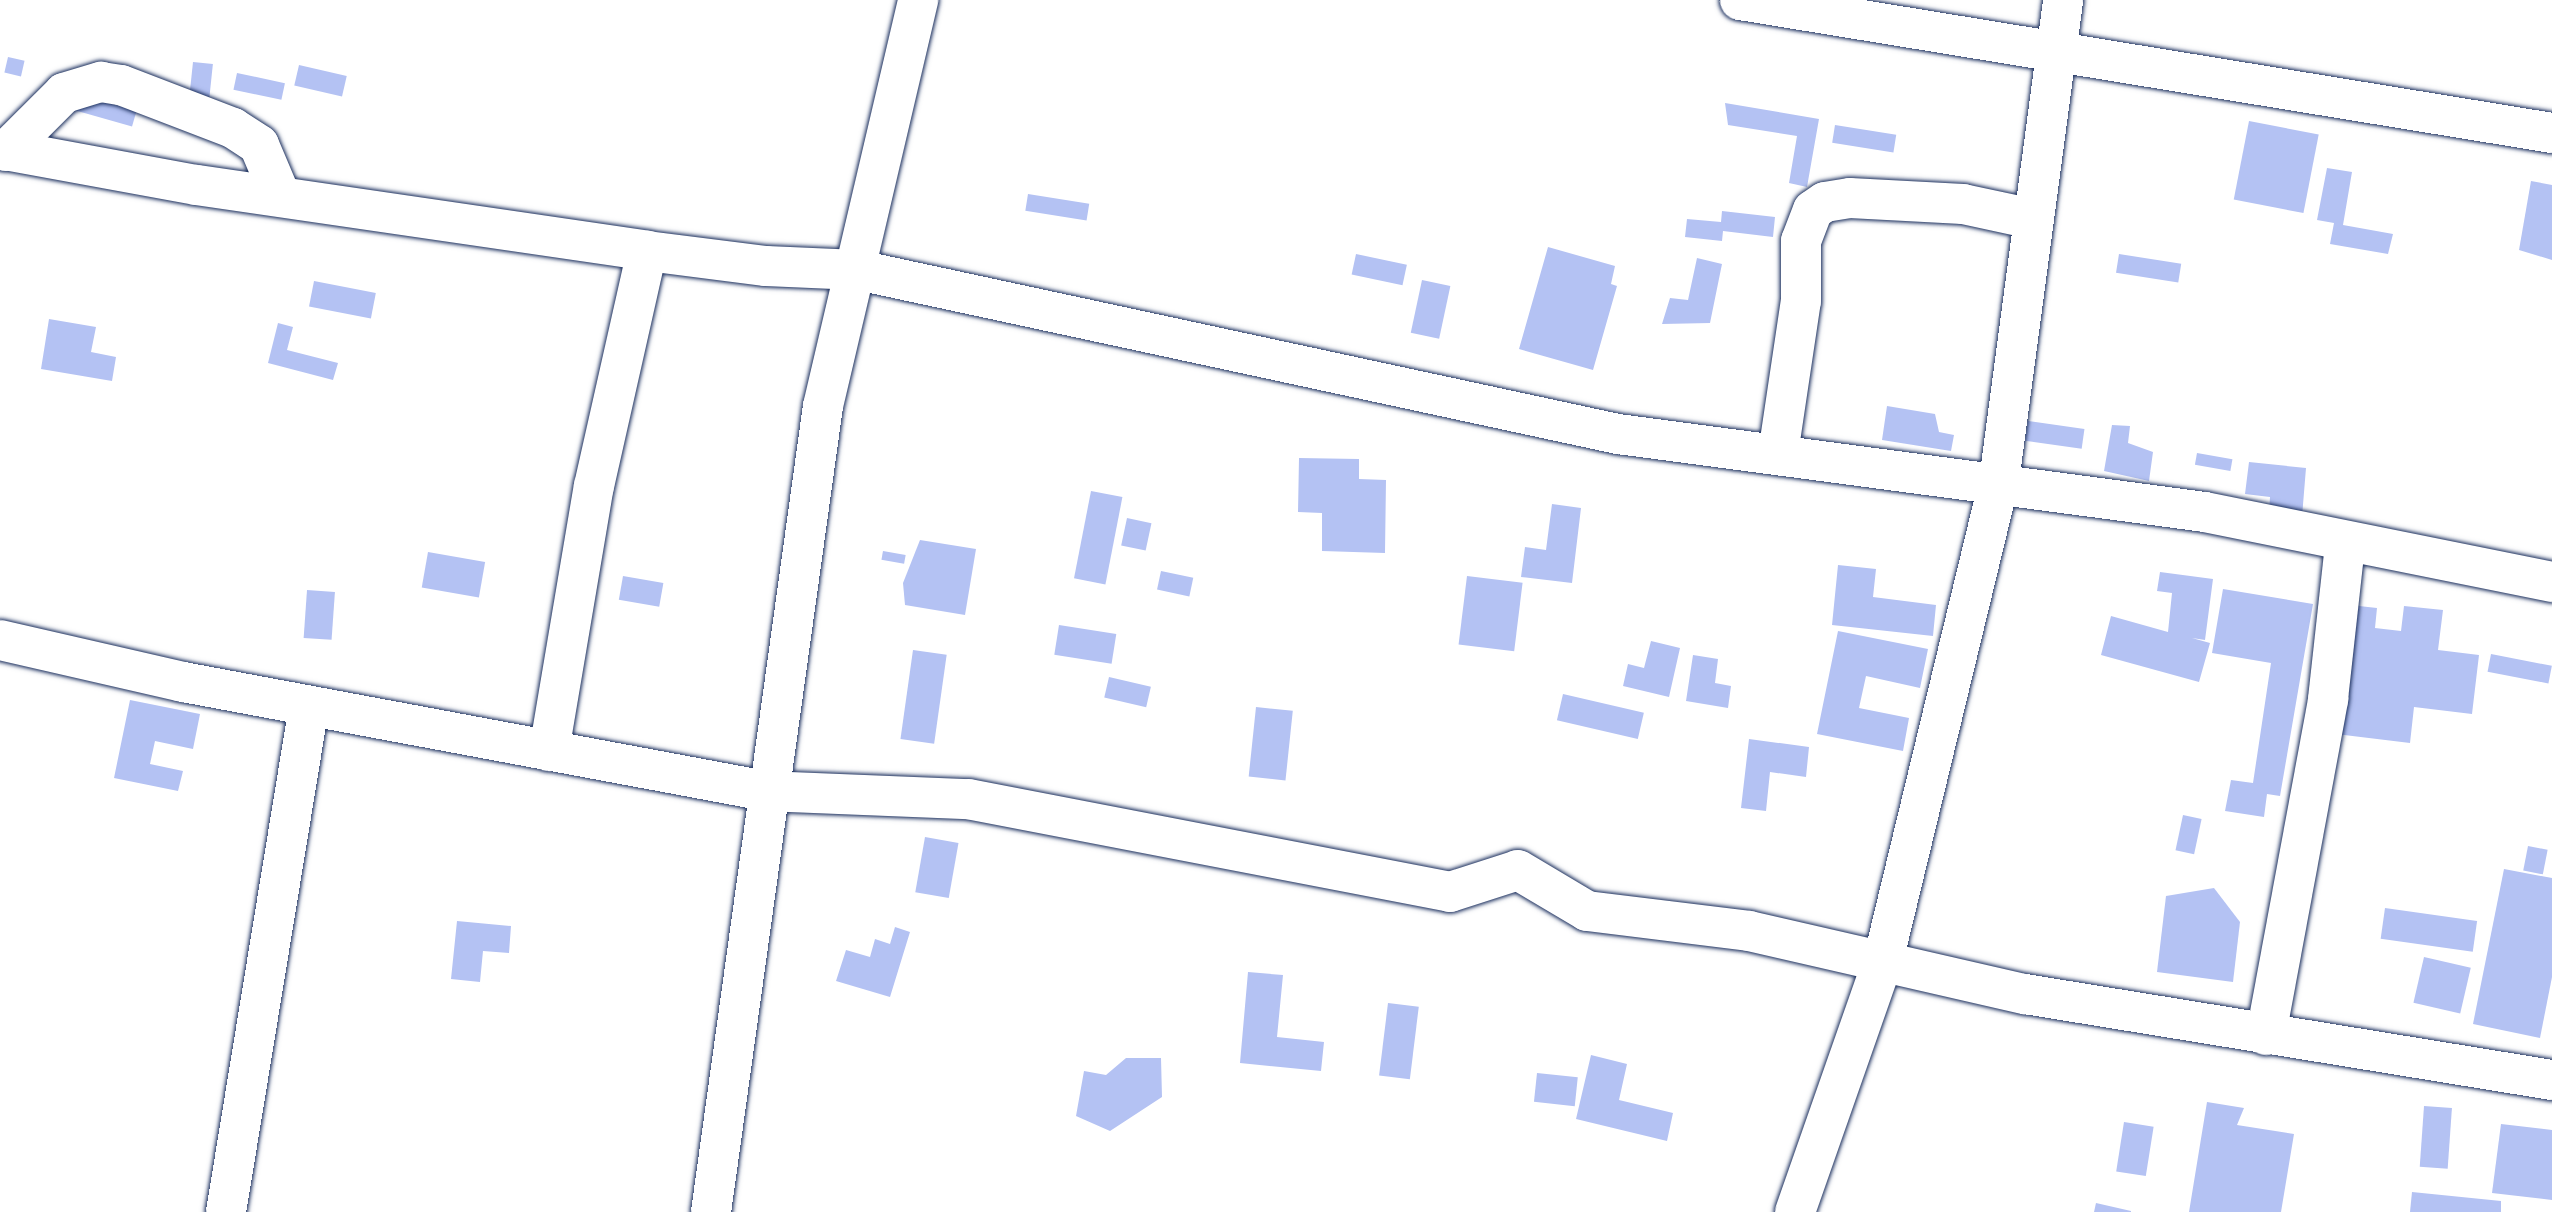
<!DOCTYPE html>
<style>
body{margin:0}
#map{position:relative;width:2552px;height:1212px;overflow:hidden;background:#fff;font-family:Mynerve,sans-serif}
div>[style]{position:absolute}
.building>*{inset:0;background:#b4c2f3;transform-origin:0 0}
.roads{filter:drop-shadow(0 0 2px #1b2f5e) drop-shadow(0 0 2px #1b2f5e)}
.minor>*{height:40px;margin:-20px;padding:0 20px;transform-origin:20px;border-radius:20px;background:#fff}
span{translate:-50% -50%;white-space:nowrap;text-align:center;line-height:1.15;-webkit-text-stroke:7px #fff;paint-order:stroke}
</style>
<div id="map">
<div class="building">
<i style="left:8px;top:57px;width:17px;height:16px;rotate:13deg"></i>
<i style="left:193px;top:62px;width:20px;height:38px;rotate:6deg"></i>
<i style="left:299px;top:65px;width:49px;height:21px;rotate:13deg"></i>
<i style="left:237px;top:73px;width:49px;height:17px;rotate:12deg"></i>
<i style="left:73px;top:93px;width:66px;height:16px;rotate:16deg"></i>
<i style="clip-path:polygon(1725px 103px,1819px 119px,1807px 187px,1789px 183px,1797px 136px,1728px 125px)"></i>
<i style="left:2249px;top:121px;width:71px;height:80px;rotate:11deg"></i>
<i style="left:1835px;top:125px;width:62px;height:18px;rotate:9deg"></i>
<i style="clip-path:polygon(2327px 168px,2352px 172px,2343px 225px,2393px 234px,2388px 254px,2330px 244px,2334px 223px,2317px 220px)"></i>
<i style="clip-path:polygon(2531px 181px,2552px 185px,2552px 260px,2519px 250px)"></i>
<i style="left:1028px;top:194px;width:62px;height:17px;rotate:9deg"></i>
<i style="clip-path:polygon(1722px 211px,1775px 217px,1773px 237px,1723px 231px,1722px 241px,1685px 237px,1687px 219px,1721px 222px)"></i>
<i style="clip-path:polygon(1548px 247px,1615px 266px,1611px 284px,1617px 286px,1593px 370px,1519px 349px)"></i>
<i style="left:1356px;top:254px;width:52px;height:21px;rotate:12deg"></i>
<i style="left:2119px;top:254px;width:63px;height:19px;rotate:9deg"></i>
<i style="clip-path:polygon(1697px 258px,1722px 264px,1710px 323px,1662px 324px,1670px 298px,1688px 300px)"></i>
<i style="left:1422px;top:280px;width:29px;height:54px;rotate:12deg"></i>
<i style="left:314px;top:281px;width:63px;height:26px;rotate:11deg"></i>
<i style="clip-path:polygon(49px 319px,96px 327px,91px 352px,116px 357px,112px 381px,41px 369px)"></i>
<i style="clip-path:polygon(278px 323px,293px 327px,287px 350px,338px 363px,333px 380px,268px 363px)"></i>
<i style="clip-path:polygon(1887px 406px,1935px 414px,1939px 432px,1954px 435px,1951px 451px,1882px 440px)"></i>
<i style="left:2028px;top:421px;width:57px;height:20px;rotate:8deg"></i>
<i style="clip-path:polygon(2112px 425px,2130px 426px,2128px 443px,2153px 452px,2149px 481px,2104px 471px)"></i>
<i style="left:2197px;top:453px;width:36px;height:12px;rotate:10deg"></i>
<i style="clip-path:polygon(1299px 458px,1359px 459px,1359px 479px,1386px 480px,1385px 553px,1322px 551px,1322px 513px,1298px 512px)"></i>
<i style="clip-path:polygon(2249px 462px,2306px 468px,2302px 517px,2269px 513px,2270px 497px,2245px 494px)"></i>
<i style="left:1091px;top:491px;width:32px;height:89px;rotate:11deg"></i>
<i style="clip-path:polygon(1552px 504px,1581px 508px,1572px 583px,1521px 577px,1525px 547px,1546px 550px)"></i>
<i style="left:1127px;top:518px;width:25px;height:28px;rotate:12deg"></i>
<i style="clip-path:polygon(920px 540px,976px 549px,965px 615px,905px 605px,903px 583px)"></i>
<i style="left:883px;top:551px;width:23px;height:9px;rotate:10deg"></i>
<i style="left:428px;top:552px;width:58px;height:36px;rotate:10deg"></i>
<i style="clip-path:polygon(1838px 565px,1876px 569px,1873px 597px,1936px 605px,1933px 636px,1832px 625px)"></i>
<i style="left:1161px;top:571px;width:33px;height:19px;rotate:12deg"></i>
<i style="clip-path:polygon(2160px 572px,2213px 579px,2205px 640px,2192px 638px,2210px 643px,2199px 682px,2101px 655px,2111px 616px,2168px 632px,2172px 593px,2157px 591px)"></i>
<i style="left:623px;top:576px;width:41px;height:24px;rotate:10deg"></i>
<i style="left:1467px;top:576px;width:56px;height:69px;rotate:7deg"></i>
<i style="clip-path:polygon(2223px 589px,2313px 604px,2280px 796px,2267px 794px,2264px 817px,2225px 811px,2231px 780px,2253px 783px,2271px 663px,2212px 653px)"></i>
<i style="left:307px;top:590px;width:28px;height:48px;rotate:4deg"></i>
<i style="clip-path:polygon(2350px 605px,2377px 608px,2375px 628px,2401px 631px,2404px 606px,2443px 610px,2438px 650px,2479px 655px,2472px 714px,2414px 707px,2410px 743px,2336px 734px)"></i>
<i style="left:1059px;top:625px;width:58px;height:30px;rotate:9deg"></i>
<i style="clip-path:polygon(1838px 631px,1928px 649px,1920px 688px,1866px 676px,1859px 708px,1909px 718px,1903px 751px,1817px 734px)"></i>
<i style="clip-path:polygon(1651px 641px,1680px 648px,1669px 697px,1623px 686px,1628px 664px,1644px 668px)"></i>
<i style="left:913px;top:650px;width:34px;height:90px;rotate:8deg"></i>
<i style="left:2491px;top:654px;width:62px;height:18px;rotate:11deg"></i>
<i style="clip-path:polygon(1693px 655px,1718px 659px,1715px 683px,1731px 686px,1728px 708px,1686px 701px)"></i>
<i style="left:1109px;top:677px;width:43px;height:21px;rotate:13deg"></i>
<i style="left:1563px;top:694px;width:83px;height:27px;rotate:13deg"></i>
<i style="clip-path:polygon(130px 700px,200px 714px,193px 749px,155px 741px,150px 764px,183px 771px,178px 791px,114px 778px)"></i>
<i style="left:1256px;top:707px;width:37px;height:70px;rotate:6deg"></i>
<i style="clip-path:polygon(1749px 739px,1809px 747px,1806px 777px,1770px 772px,1766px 811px,1741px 808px)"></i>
<i style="left:2183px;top:815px;width:19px;height:36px;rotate:12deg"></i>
<i style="left:925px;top:837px;width:34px;height:56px;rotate:10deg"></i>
<i style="left:2528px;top:846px;width:20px;height:25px;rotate:11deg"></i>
<i style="clip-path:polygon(2504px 869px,2552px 878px,2552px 977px,2540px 1038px,2473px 1024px)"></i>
<i style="clip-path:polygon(2214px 888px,2240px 922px,2233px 982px,2157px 972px,2166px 896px)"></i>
<i style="left:2385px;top:908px;width:93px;height:31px;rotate:8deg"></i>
<i style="clip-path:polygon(457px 921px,511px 926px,509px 953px,483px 951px,480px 982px,451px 979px)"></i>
<i style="clip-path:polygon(895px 927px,910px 932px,890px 997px,836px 981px,846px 950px,870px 957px,875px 939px,890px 944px)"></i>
<i style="left:2424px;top:957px;width:48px;height:47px;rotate:13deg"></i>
<i style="clip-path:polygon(1248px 972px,1283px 975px,1277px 1037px,1324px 1042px,1321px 1071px,1240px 1063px)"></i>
<i style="left:1388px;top:1003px;width:31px;height:73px;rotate:7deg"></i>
<i style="clip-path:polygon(1591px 1055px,1627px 1064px,1619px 1100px,1673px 1113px,1667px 1141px,1576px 1119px)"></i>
<i style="clip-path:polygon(1126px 1058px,1161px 1058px,1162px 1097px,1110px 1131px,1076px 1116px,1084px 1071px,1106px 1075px)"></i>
<i style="left:1537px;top:1073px;width:41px;height:29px;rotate:6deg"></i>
<i style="clip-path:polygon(2207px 1102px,2244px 1108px,2237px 1125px,2294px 1134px,2281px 1212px,2189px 1212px)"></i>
<i style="left:2424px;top:1106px;width:28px;height:61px;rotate:4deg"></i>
<i style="left:2124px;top:1122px;width:30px;height:50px;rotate:9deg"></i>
<i style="clip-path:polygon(2501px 1124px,2552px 1130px,2552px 1200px,2492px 1193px)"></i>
<i style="clip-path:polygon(2412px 1192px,2501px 1201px,2501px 1212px,2410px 1212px)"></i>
<i style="clip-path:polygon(2096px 1203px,2131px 1211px,2131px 1212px,2094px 1212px)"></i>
</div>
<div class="roads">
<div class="minor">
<i style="left:1740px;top:0;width:823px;rotate:9.3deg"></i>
<i style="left:0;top:149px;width:200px;rotate:10.4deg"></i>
<i style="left:197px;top:185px;width:455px;rotate:8.3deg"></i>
<i style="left:647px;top:251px;width:120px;rotate:7.2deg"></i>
<i style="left:766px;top:266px;width:92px;rotate:2.5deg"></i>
<i style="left:858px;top:270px;width:777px;rotate:12.18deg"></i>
<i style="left:1618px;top:434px;width:592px;rotate:7.57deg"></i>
<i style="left:2205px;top:512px;width:354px;rotate:11.4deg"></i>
<i style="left:6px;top:151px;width:82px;rotate:-45deg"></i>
<i style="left:64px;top:93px;width:39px;rotate:-17deg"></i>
<i style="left:101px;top:82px;width:20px;rotate:9deg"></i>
<i style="left:121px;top:85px;width:120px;rotate:21deg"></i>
<i style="left:233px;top:128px;width:31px;rotate:33deg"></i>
<i style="left:259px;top:145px;width:56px;rotate:67.1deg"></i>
<i style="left:1778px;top:454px;width:155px;rotate:-81.5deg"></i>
<i style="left:1801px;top:301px;width:60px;rotate:-90deg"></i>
<i style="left:1801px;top:241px;width:33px;rotate:-69deg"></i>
<i style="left:1813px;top:210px;width:14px;rotate:-34deg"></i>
<i style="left:1825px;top:202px;width:25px;rotate:-9deg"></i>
<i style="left:1850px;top:198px;width:113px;rotate:3deg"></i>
<i style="left:1963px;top:204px;width:72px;rotate:12.1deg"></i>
<i style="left:0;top:640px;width:188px;rotate:12.9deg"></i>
<i style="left:183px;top:682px;width:593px;rotate:10.59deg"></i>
<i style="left:766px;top:791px;width:202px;rotate:2.3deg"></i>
<i style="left:968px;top:799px;width:491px;rotate:10.9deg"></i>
<i style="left:1450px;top:892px;width:71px;rotate:-17.9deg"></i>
<i style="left:1518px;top:870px;width:80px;rotate:30.7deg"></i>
<i style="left:1587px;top:911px;width:163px;rotate:7deg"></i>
<i style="left:1749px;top:931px;width:283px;rotate:12.9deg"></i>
<i style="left:2025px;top:994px;width:534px;rotate:9.27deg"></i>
<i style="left:549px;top:751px;width:269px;rotate:-80.4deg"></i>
<i style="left:594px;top:486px;width:241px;rotate:-77.3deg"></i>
<i style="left:2266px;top:1035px;width:342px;rotate:-79.5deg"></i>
<i style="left:2328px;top:699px;width:156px;rotate:-83.7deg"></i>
<i style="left:226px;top:1212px;width:513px;rotate:-80.68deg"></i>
<i style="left:711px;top:1212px;width:814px;rotate:-82.09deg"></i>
<i style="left:823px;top:406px;width:417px;rotate:-76.8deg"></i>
<i style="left:1795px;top:1212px;width:266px;rotate:-70.7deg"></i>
<i style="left:1883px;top:961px;width:494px;rotate:-76.4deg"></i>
<i style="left:1999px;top:481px;width:485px;rotate:-82.4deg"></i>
</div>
</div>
</div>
